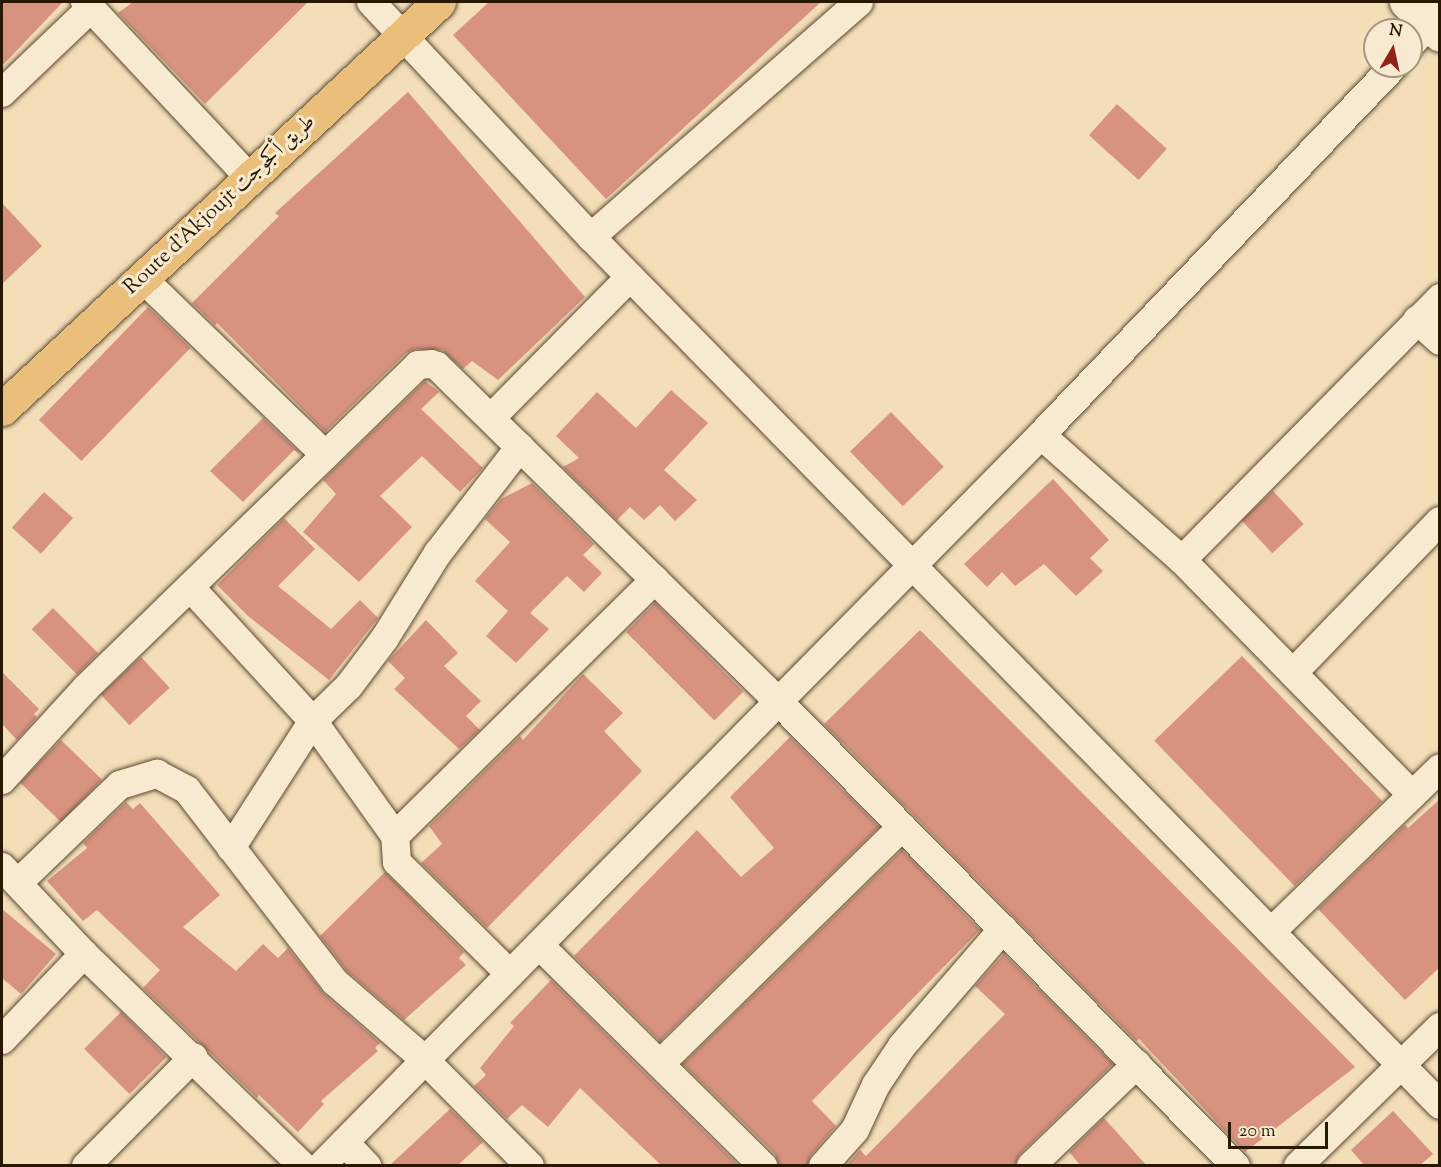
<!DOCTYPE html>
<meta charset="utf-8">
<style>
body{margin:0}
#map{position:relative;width:1441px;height:1167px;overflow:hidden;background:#f4deb8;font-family:"Sorts Mill Goudy",Amiri,serif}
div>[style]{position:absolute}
.building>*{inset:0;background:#d89280;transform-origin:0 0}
.roads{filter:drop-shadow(0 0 2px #5b4a30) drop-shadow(0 0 2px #5b4a30)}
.street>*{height:28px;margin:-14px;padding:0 14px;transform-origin:14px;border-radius:14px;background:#f8ead1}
.secondary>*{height:33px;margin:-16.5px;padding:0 16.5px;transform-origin:16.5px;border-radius:16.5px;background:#f8ead1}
.highway>*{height:33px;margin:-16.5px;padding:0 16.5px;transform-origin:16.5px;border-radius:16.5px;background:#eabf7c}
span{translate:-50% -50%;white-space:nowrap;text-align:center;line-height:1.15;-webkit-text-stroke:6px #f8ead1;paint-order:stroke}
.street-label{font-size:21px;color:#281802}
.frame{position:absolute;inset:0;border:3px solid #281802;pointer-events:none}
.north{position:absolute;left:1363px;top:18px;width:60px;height:60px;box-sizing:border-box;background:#f8ead1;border:2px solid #a5967e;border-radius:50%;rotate:9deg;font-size:16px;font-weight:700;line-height:24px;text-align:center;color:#281802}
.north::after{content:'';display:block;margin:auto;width:21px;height:27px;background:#8f2418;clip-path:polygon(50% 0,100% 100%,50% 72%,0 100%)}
.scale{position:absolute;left:1228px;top:1122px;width:100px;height:27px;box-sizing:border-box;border:3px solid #281802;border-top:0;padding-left:8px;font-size:18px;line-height:21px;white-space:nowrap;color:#281802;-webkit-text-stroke:4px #f8ead1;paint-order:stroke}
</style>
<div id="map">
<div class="building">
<i style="clip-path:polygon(2px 2px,63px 2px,2px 66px)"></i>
<i style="clip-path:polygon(133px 2px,308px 2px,205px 104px,118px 13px)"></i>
<i style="clip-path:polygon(489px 2px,821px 2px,606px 199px,453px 35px)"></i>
<i style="clip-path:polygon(408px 92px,585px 297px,498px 380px,472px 361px,463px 369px,442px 350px,416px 349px,406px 353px,325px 432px,217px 323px,215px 325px,192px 303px,279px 216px,275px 213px)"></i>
<i style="left:1117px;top:104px;width:67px;height:42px;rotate:42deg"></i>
<i style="clip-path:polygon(2px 203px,42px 246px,2px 284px)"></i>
<i style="left:148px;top:307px;width:59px;height:157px;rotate:44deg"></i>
<i style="clip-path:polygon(425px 381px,439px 392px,421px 409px,483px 468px,460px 492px,422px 456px,380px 496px,412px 527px,359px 582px,303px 532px,336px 494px,323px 480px)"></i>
<i style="clip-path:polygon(671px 390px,708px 423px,664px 470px,697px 500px,675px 521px,660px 505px,644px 520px,630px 507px,617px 520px,563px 467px,579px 458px,556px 436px,597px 392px,636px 428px)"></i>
<i style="left:891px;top:412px;width:76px;height:57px;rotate:46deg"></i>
<i style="clip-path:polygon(263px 418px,302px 455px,294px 450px,243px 502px,210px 471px)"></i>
<i style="clip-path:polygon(1053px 479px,1109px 540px,1090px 558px,1103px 571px,1076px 596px,1044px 564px,1015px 586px,1002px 572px,987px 587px,964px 564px)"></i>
<i style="clip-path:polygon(532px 483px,594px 544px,583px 555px,602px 573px,584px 592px,567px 576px,530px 613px,549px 629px,516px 663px,486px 636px,508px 611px,475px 581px,510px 542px,485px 519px,501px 499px)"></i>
<i style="left:1273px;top:491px;width:45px;height:43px;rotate:47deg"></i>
<i style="left:44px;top:492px;width:39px;height:48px;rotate:42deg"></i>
<i style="clip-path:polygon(284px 518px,315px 549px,278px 586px,331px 629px,360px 600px,378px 618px,329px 680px,248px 616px,217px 585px)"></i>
<i style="left:655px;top:603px;width:125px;height:41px;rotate:45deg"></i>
<i style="left:53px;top:608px;width:64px;height:30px;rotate:45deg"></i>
<i style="clip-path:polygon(426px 620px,458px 653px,444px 666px,481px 701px,466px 716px,480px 730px,459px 749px,394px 689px,405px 678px,388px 661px)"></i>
<i style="clip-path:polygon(920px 630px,1355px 1067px,1245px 1152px,1139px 1039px,1136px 1041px,824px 724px)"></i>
<i style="left:1242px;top:656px;width:202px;height:122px;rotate:46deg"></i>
<i style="left:141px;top:657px;width:42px;height:55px;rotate:47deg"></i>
<i style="clip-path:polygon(2px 672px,39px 709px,34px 714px,37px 717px,17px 740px,2px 724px)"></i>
<i style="clip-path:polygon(583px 674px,623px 713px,604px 731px,642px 771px,487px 928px,421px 863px,442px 844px,429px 826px,520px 736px,523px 740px)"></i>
<i style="clip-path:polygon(790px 737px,879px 827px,660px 1041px,574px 956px,697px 830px,741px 877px,774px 848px,730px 797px)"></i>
<i style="left:61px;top:740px;width:57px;height:59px;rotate:44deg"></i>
<i style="clip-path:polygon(1440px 799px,1440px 967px,1405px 1000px,1318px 909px,1405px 825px,1408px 828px)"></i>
<i style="clip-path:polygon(126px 802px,133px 809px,140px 803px,220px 895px,183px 927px,236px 971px,263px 944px,278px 958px,288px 948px,324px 994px,380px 1043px,375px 1048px,378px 1051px,321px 1101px,324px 1104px,298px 1132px,259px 1095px,257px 1098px,143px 988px,160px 970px,97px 910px,83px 921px,47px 881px,87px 848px,83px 843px)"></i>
<i style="clip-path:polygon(902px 850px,980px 930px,812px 1101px,836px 1126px,811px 1155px,807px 1166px,779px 1166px,775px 1154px,683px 1064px)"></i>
<i style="clip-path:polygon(385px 872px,464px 952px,459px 958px,466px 965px,404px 1020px,347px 971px,320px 936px)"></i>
<i style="clip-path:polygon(2px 909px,56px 954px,21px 994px,2px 978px)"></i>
<i style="clip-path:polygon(1004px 954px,1113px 1064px,1020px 1154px,1014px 1166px,846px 1166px,860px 1150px,866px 1156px,1005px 1014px,975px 986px)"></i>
<i style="clip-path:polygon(551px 980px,739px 1166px,662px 1166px,580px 1088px,548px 1127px,522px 1105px,507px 1119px,474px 1086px,486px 1075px,480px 1068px,514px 1026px,510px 1023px)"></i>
<i style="left:121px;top:1012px;width:64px;height:52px;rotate:45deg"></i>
<i style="clip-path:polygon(450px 1109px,483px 1142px,457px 1166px,389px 1166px)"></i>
<i style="clip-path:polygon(1393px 1111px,1433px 1154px,1419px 1166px,1365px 1166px,1351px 1150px)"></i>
<i style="clip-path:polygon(1104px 1118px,1147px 1166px,1081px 1166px,1069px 1152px)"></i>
</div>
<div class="roads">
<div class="street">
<i style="left:85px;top:2px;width:240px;rotate:46.9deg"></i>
<i style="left:371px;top:2px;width:322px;rotate:46.9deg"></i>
<i style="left:591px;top:237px;width:1214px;rotate:45.63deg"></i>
<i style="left:1411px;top:44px;width:43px;rotate:-47.8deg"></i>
<i style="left:2px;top:93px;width:123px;rotate:-43.7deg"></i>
<i style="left:591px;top:237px;width:356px;rotate:-41.2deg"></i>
<i style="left:142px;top:278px;width:255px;rotate:44deg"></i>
<i style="left:1417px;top:320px;width:31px;rotate:42deg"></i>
<i style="left:491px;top:418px;width:198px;rotate:-45.4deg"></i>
<i style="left:1041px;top:435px;width:188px;rotate:41.6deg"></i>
<i style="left:1182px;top:560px;width:368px;rotate:-45.4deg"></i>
<i style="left:1182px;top:560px;width:329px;rotate:45.6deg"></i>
<i style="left:190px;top:587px;width:182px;rotate:47.5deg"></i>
<i style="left:313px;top:721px;width:141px;rotate:54.5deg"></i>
<i style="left:1293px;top:673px;width:211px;rotate:-46deg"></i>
<i style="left:2px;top:780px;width:125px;rotate:-47.6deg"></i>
<i style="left:86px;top:688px;width:463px;rotate:-44.2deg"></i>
<i style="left:418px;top:365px;width:13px;rotate:-4deg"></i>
<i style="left:431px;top:364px;width:6px;rotate:18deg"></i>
<i style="left:437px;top:366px;width:479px;rotate:44.5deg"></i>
<i style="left:779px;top:702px;width:651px;rotate:45.44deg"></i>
<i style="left:231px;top:848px;width:151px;rotate:-57.2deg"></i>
<i style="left:313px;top:721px;width:50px;rotate:-44.2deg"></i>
<i style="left:349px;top:686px;width:60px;rotate:-53.1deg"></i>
<i style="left:385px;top:638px;width:100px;rotate:-58.1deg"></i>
<i style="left:438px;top:553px;width:134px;rotate:-52.3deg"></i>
<i style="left:2px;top:867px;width:120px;rotate:46.7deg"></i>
<i style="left:84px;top:954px;width:305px;rotate:44.1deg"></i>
<i style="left:18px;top:883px;width:141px;rotate:-43.9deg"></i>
<i style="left:120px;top:785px;width:39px;rotate:-17deg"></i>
<i style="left:157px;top:774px;width:34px;rotate:28deg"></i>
<i style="left:187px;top:790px;width:242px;rotate:52.4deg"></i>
<i style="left:335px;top:982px;width:119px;rotate:40.9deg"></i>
<i style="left:425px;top:1060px;width:149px;rotate:45.3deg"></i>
<i style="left:1271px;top:932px;width:235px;rotate:-44.1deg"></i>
<i style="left:539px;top:945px;width:315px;rotate:44.6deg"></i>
<i style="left:510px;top:974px;width:159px;rotate:-135.3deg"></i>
<i style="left:397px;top:862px;width:26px;rotate:-94deg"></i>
<i style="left:395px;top:836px;width:365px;rotate:-44.6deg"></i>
<i style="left:2px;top:1040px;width:119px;rotate:-46.4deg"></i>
<i style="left:660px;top:1064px;width:339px;rotate:-44.4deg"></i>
<i style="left:345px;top:1143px;width:32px;rotate:46deg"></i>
<i style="left:86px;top:1166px;width:153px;rotate:-45.3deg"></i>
<i style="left:321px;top:1166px;width:1026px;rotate:-45.43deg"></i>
<i style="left:1041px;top:435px;width:511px;rotate:-46.27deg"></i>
<i style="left:823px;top:1166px;width:48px;rotate:-48.4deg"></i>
<i style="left:855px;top:1130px;width:50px;rotate:-65deg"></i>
<i style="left:876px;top:1085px;width:47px;rotate:-56.3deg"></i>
<i style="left:902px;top:1046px;width:155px;rotate:-49.2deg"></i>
<i style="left:1031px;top:1166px;width:147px;rotate:-43.9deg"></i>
<i style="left:1298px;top:1166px;width:199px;rotate:-44.4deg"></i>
</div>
<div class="secondary">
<i style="left:1406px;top:2px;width:47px;rotate:44.1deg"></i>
</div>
<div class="highway">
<i style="left:2px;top:409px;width:597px;rotate:-42.96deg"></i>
</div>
</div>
<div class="street-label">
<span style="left:220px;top:205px;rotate:-43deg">Route d'Akjoujt طريق أكجوجت</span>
</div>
<div class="frame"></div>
<div class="north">N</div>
<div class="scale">20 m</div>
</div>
